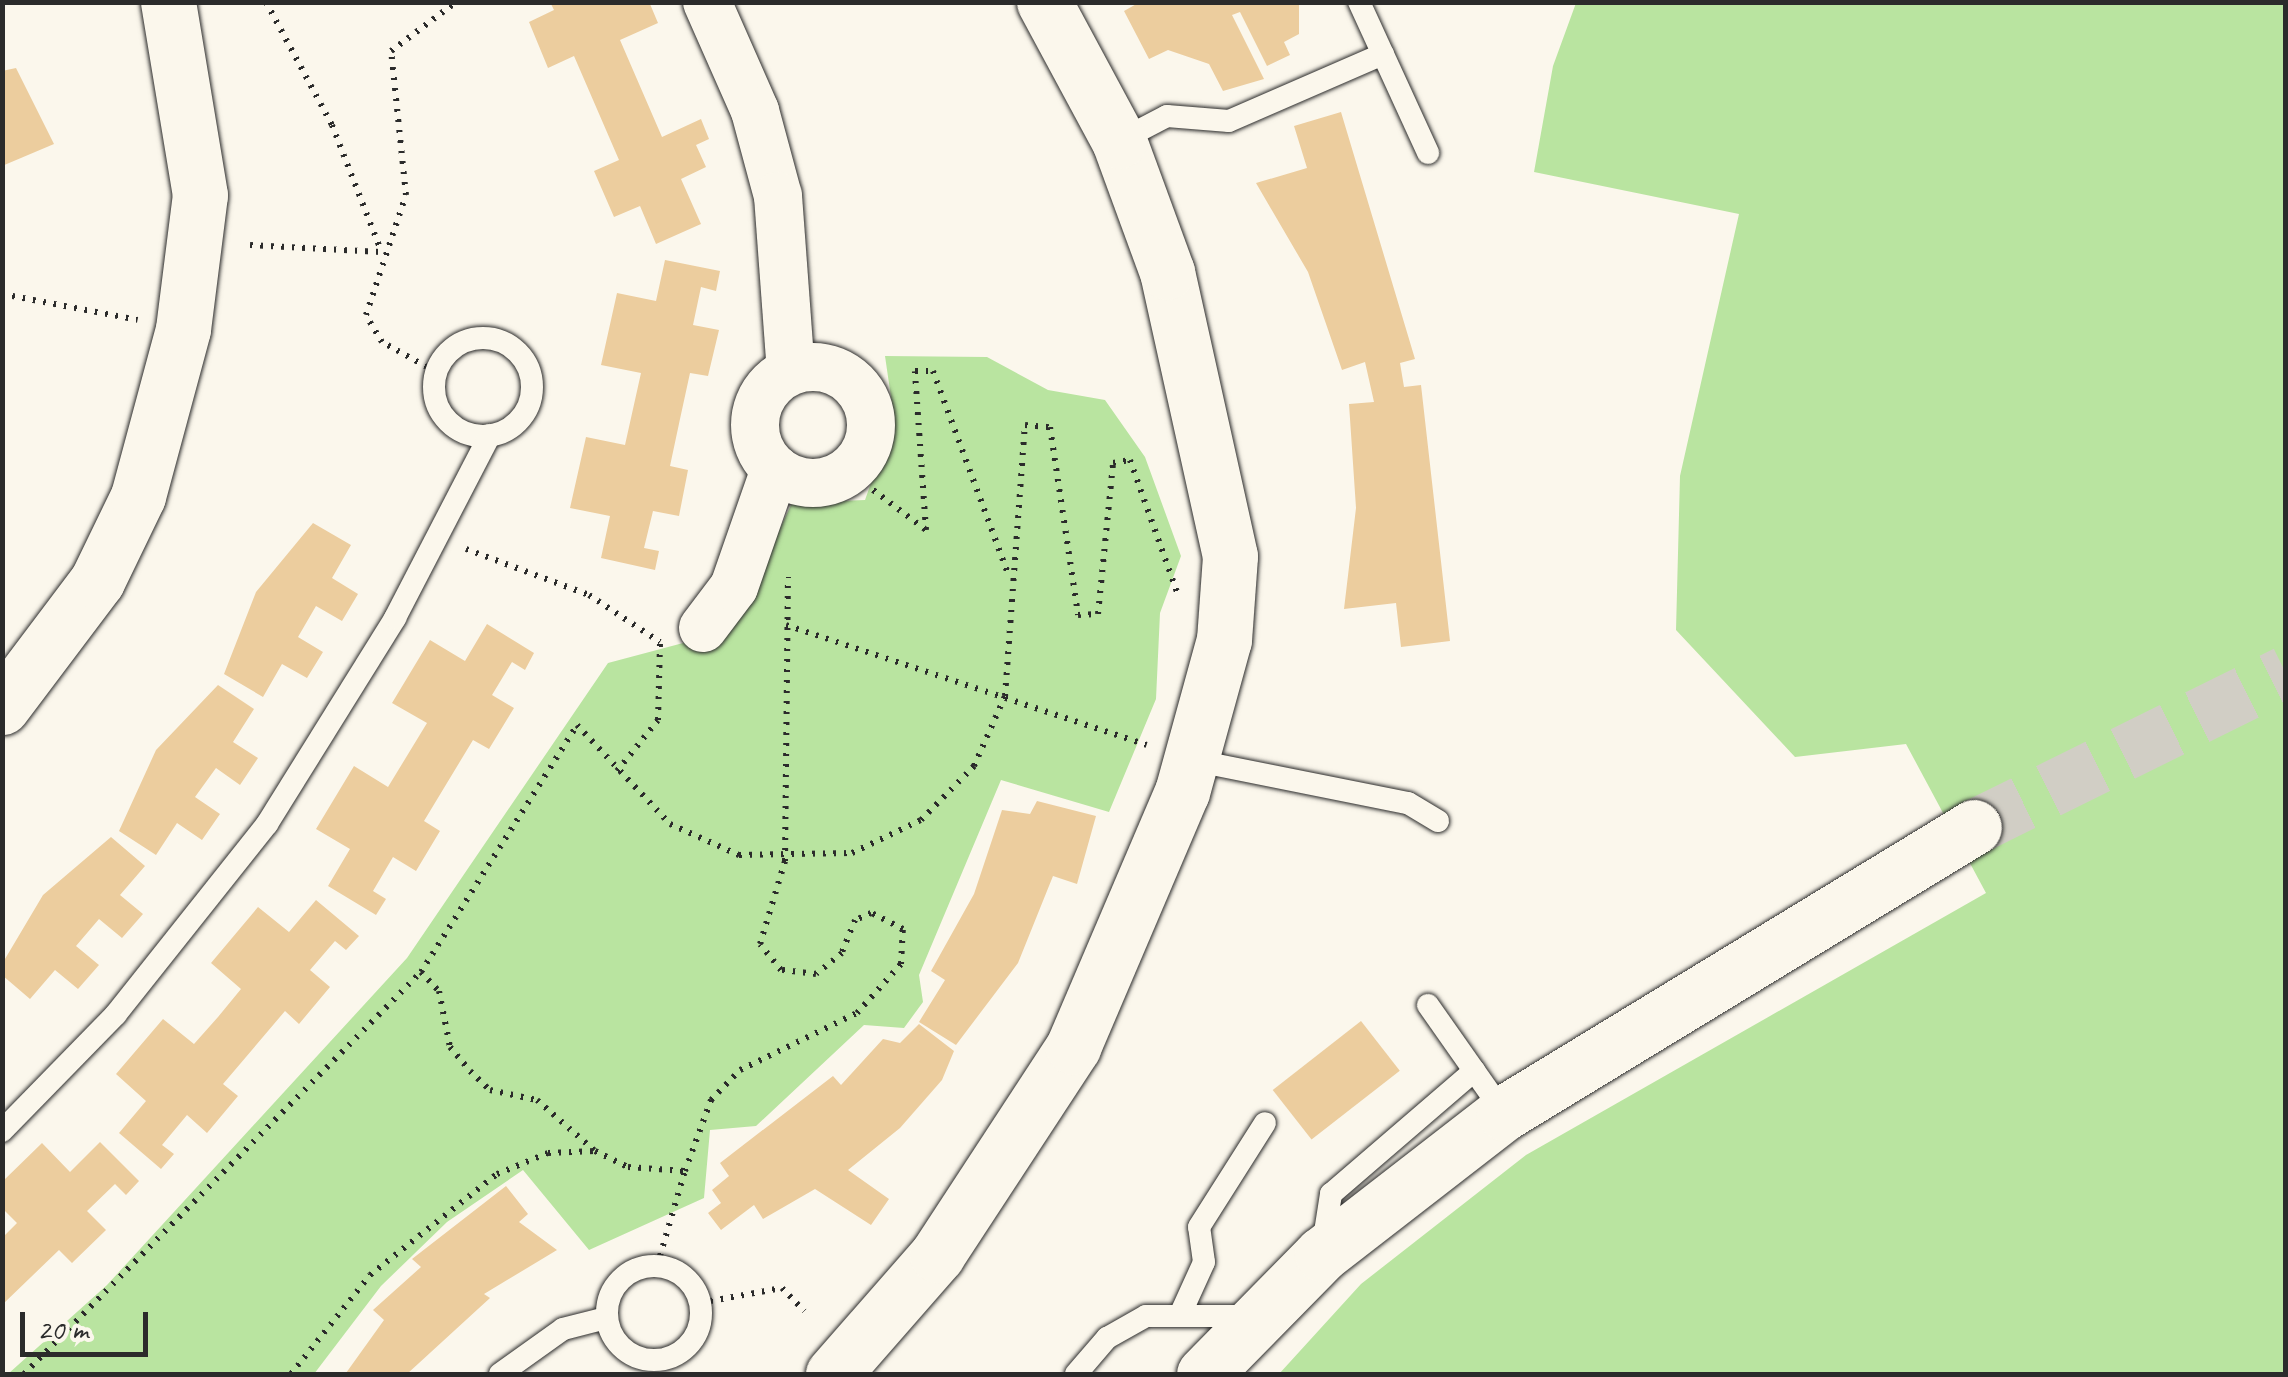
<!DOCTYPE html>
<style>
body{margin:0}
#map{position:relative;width:2288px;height:1377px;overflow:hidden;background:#fbf7ec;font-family:Caveat,sans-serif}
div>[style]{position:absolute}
.green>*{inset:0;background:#b9e4a0}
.building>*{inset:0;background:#eccd9e;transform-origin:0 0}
.secondary-tunnel>*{height:55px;margin-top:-27.5px;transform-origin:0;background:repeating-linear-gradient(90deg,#d1cec5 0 55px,transparent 0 83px)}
.path>*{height:6px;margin-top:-3px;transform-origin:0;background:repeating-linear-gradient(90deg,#2b2b2b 0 2.5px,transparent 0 10.5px)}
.roads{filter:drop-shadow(0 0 2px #2b2b2b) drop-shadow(0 0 2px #2b2b2b)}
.service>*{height:22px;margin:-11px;padding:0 11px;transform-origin:11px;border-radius:11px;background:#fbf7ec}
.service>.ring{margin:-11px;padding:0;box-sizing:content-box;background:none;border:22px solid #fbf7ec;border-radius:50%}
.minor>*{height:48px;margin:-24px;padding:0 24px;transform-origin:24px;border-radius:24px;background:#fbf7ec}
.minor>.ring{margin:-24px;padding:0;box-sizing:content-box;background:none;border:48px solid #fbf7ec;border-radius:50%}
.tertiary>*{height:55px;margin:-27.5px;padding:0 27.5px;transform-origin:27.5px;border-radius:27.5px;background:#fbf7ec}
.secondary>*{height:55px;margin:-27.5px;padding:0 27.5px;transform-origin:27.5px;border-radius:27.5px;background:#fbf7ec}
span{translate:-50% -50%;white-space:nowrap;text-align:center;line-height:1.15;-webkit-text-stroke:10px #fbf7ec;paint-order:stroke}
.frame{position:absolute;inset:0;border:5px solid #2b2b2b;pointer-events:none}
.scale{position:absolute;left:20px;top:1312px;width:128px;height:45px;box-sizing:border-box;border:5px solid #2b2b2b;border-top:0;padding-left:12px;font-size:30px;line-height:35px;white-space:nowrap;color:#2b2b2b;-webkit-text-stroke:8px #fbf7ec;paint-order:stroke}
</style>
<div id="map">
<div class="green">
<i style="clip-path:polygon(1576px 3px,2285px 3px,2285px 1374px,1279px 1374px,1361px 1284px,1526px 1155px,1986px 893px,1906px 744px,1795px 757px,1676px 630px,1680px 476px,1739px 214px,1534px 172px,1553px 66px)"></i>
<i style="clip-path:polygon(885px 356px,987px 357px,1048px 390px,1105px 400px,1145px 457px,1181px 556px,1160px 613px,1156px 699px,1109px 812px,1001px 780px,919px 975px,923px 1002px,904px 1028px,864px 1025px,756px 1126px,710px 1130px,704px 1198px,589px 1250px,523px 1170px,447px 1222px,381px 1286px,314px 1374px,8px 1374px,107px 1285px,407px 958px,608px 663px,732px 630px,792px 503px,865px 500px,894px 418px)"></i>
</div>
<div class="building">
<i style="clip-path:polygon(550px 2px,650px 4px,658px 23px,620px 40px,662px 137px,701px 119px,709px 139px,696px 145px,706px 167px,681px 179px,701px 224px,656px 244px,640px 206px,614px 217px,594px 171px,619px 160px,574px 56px,548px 68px,529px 22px,554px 10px)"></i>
<i style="clip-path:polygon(1140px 2px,1299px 2px,1299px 34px,1284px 42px,1290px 55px,1267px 66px,1240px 12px,1232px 15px,1264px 79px,1223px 91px,1209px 64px,1168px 50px,1149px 59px,1124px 11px)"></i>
<i style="clip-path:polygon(16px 68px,54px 144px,2px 166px,2px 71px)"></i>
<i style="clip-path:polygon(1341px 112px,1415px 359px,1400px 363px,1404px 387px,1421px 385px,1450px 641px,1401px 647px,1396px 603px,1344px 609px,1356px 508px,1349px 404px,1374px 402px,1365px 362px,1342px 370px,1308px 272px,1256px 183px,1307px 168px,1294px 126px)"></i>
<i style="clip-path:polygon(665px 260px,720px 271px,716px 291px,701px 287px,693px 325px,719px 330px,708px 376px,690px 373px,680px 419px,670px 466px,688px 470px,679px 516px,653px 511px,644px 548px,659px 551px,655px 570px,601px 558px,610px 516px,570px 508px,586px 437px,625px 445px,641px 373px,601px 365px,617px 293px,656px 301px)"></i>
<i style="clip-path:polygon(313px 523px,351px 545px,332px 578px,358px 594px,342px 621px,316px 606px,298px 637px,323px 652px,307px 678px,282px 664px,263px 697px,224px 674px,256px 592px)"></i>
<i style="clip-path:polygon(487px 624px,534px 653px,525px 670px,512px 662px,492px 695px,514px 708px,489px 749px,473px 740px,424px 821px,440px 831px,416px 871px,393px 857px,373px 891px,386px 899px,376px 915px,328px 886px,350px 849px,316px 829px,354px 766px,388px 787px,427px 723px,392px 703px,430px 640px,465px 661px)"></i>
<i style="clip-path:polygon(218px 685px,254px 709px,233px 742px,258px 758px,240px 785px,216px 768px,195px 797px,220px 814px,202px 840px,177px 823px,156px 855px,119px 831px,156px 750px)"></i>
<i style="clip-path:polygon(1037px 801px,1096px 816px,1077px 884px,1053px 876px,1018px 963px,956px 1045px,919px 1022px,945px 980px,931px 971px,974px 894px,1002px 810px,1030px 814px)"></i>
<i style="clip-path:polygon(111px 837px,145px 866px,120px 895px,143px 914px,122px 938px,99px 919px,76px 946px,99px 965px,78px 989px,55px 970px,30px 999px,2px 975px,2px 964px,43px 895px)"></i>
<i style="clip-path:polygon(316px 900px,359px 936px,346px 950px,335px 941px,310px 970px,330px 987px,299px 1024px,285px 1011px,223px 1084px,238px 1096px,207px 1133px,187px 1115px,162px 1145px,174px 1154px,161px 1169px,119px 1133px,146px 1101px,116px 1074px,163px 1019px,194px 1044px,218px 1017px,241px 989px,211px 963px,258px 907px,289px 932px)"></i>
<i style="left:1361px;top:1021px;width:63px;height:112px;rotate:52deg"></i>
<i style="clip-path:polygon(919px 1024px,954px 1051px,942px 1080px,900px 1128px,848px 1170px,889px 1199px,871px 1225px,815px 1189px,763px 1219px,754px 1205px,721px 1230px,708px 1213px,721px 1203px,712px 1190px,729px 1176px,720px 1163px,833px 1076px,841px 1085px,883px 1039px,900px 1043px)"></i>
<i style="clip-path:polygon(100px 1142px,139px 1181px,126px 1195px,115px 1184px,87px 1211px,106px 1230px,72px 1263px,59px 1250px,2px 1305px,2px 1238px,17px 1223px,2px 1208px,2px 1182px,42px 1143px,70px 1172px)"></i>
<i style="clip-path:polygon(506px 1186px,528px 1214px,519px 1222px,557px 1250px,484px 1294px,490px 1298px,407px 1374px,346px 1373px,384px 1320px,373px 1310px,421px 1267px,412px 1259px)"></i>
</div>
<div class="secondary-tunnel">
<i style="left:1974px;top:827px;width:348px;rotate:-26.3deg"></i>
</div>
<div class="path">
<i style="left:266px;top:2px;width:140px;rotate:61.8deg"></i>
<i style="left:332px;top:125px;width:135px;rotate:68.7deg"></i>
<i style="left:250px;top:245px;width:131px;rotate:3.1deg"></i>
<i style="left:2px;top:294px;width:138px;rotate:10.8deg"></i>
<i style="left:436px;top:372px;width:62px;rotate:-150.9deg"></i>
<i style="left:382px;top:342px;width:31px;rotate:-121deg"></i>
<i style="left:366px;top:315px;width:126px;rotate:-71.6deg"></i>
<i style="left:406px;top:195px;width:145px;rotate:-95.9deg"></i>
<i style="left:391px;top:51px;width:81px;rotate:-37deg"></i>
<i style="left:848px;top:471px;width:98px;rotate:37.1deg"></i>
<i style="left:926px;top:530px;width:159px;rotate:-94deg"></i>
<i style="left:915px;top:371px;width:18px"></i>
<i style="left:933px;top:371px;width:219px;rotate:69.7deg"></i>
<i style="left:466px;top:549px;width:131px;rotate:20.5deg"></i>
<i style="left:589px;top:595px;width:85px;rotate:33.5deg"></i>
<i style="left:786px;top:625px;width:380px;rotate:18.4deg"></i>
<i style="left:617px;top:771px;width:65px;rotate:-51.2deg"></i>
<i style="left:658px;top:720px;width:77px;rotate:-88.5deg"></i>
<i style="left:421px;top:972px;width:26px;rotate:47deg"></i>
<i style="left:439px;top:991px;width:57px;rotate:78.9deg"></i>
<i style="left:450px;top:1047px;width:31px;rotate:50deg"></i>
<i style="left:470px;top:1071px;width:28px;rotate:44deg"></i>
<i style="left:490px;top:1090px;width:48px;rotate:12deg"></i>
<i style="left:537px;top:1100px;width:76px;rotate:41.3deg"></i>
<i style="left:657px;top:1266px;width:99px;rotate:-73.6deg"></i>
<i style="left:700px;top:1303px;width:83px;rotate:-10.4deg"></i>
<i style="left:782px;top:1288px;width:32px;rotate:46deg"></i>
<i style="left:24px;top:1374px;width:565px;rotate:-45.36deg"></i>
<i style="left:421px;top:972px;width:292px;rotate:-57.7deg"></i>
<i style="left:577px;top:725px;width:136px;rotate:46.8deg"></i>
<i style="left:670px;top:824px;width:76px;rotate:24.2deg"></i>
<i style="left:739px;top:855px;width:113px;rotate:-1deg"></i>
<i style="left:852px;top:853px;width:76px;rotate:-25.6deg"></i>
<i style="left:921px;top:820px;width:76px;rotate:-45.5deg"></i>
<i style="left:974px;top:766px;width:77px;rotate:-66.1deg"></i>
<i style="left:1005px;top:696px;width:272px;rotate:-85.8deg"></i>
<i style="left:1025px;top:425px;width:25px;rotate:5deg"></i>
<i style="left:1050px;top:427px;width:190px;rotate:81.5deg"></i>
<i style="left:1078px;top:615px;width:20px;rotate:-3deg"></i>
<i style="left:1098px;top:614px;width:152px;rotate:-84.3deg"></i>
<i style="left:1113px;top:463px;width:17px;rotate:-10deg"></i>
<i style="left:1130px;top:460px;width:140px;rotate:70.4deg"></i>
<i style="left:291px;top:1374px;width:127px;rotate:-51.4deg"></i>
<i style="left:370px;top:1275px;width:162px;rotate:-38.5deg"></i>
<i style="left:497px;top:1174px;width:55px;rotate:-22.4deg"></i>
<i style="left:548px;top:1153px;width:47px;rotate:-2.4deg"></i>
<i style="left:595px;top:1151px;width:37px;rotate:26deg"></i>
<i style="left:628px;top:1167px;width:57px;rotate:4deg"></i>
<i style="left:685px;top:1171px;width:76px;rotate:-69.9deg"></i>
<i style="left:711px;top:1100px;width:42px;rotate:-46deg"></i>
<i style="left:740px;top:1070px;width:130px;rotate:-26deg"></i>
<i style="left:857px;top:1013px;width:66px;rotate:-48.1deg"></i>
<i style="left:901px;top:964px;width:35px;rotate:-87deg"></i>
<i style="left:903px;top:929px;width:36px;rotate:-153deg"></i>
<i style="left:871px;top:913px;width:17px;rotate:156deg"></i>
<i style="left:855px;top:920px;width:35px;rotate:112deg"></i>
<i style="left:842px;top:953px;width:33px;rotate:141deg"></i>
<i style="left:816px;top:974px;width:35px;rotate:-173deg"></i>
<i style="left:781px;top:970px;width:33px;rotate:-129deg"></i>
<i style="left:760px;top:944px;width:87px;rotate:-73.2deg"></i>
<i style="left:785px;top:861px;width:284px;rotate:-89.4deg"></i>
</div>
<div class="roads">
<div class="service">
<i style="left:1359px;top:2px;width:166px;rotate:65.4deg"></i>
<i style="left:1119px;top:141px;width:54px;rotate:-27.5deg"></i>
<i style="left:1167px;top:116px;width:62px;rotate:4.6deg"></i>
<i style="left:1229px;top:121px;width:168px;rotate:-23.5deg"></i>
<i class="ring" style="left:434px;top:338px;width:76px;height:76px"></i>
<i style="left:1192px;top:760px;width:220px;rotate:11.3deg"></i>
<i style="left:1408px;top:803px;width:35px;rotate:31deg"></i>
<i style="left:1428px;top:1005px;width:132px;rotate:54.9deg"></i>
<i style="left:2px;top:1131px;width:163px;rotate:-45.7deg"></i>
<i style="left:116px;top:1014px;width:243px;rotate:-51.5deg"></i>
<i style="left:267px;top:824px;width:243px;rotate:-58.1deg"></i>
<i style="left:395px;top:618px;width:206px;rotate:-62.6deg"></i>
<i style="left:1323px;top:1245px;width:52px;rotate:-81.1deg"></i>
<i style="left:1331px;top:1194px;width:189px;rotate:-40.7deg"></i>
<i class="ring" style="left:607px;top:1266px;width:72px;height:72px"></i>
<i style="left:1180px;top:1315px;width:58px;rotate:-65.6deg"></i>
<i style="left:1204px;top:1262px;width:35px;rotate:-98deg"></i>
<i style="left:1199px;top:1227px;width:123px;rotate:-57.6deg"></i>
<i style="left:500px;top:1374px;width:77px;rotate:-35.5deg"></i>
<i style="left:563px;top:1329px;width:44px;rotate:-14.3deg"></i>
<i style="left:1076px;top:1374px;width:48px;rotate:-49.3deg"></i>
<i style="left:1107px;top:1338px;width:45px;rotate:-29.4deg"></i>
<i style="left:1146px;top:1316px;width:104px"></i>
</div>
<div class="minor">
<i style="left:707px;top:2px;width:119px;rotate:66.2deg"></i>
<i style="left:755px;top:111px;width:88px;rotate:74.9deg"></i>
<i style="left:778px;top:196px;width:175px;rotate:85.8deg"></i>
<i class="ring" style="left:755px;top:367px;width:68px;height:68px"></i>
<i style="left:703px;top:628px;width:51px;rotate:-52.9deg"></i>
<i style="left:734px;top:587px;width:125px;rotate:-70.8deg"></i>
</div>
<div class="tertiary">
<i style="left:2px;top:707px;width:158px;rotate:-53deg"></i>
<i style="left:97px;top:581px;width:94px;rotate:-64.2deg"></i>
<i style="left:138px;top:496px;width:173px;rotate:-74.9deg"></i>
<i style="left:183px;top:329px;width:135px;rotate:-82.8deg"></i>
<i style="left:200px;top:195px;width:196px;rotate:-99.4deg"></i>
<i style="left:833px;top:1374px;width:158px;rotate:-48.8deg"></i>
<i style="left:937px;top:1255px;width:249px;rotate:-56.8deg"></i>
<i style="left:1073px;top:1047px;width:277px;rotate:-66.9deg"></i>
<i style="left:1182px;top:792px;width:158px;rotate:-74.6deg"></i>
<i style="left:1224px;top:640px;width:84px;rotate:-85.9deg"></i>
<i style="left:1230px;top:556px;width:291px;rotate:-102.5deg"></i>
<i style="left:1167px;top:272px;width:140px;rotate:-110.1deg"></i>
<i style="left:1119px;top:141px;width:158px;rotate:-118.3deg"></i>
</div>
<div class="secondary">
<i style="left:1204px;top:1374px;width:168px;rotate:-45.5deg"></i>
<i style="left:1322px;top:1254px;width:230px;rotate:-37.8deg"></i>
<i style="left:1504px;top:1113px;width:550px;rotate:-31.32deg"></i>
</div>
</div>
<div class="frame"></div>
<div class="scale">20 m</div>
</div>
